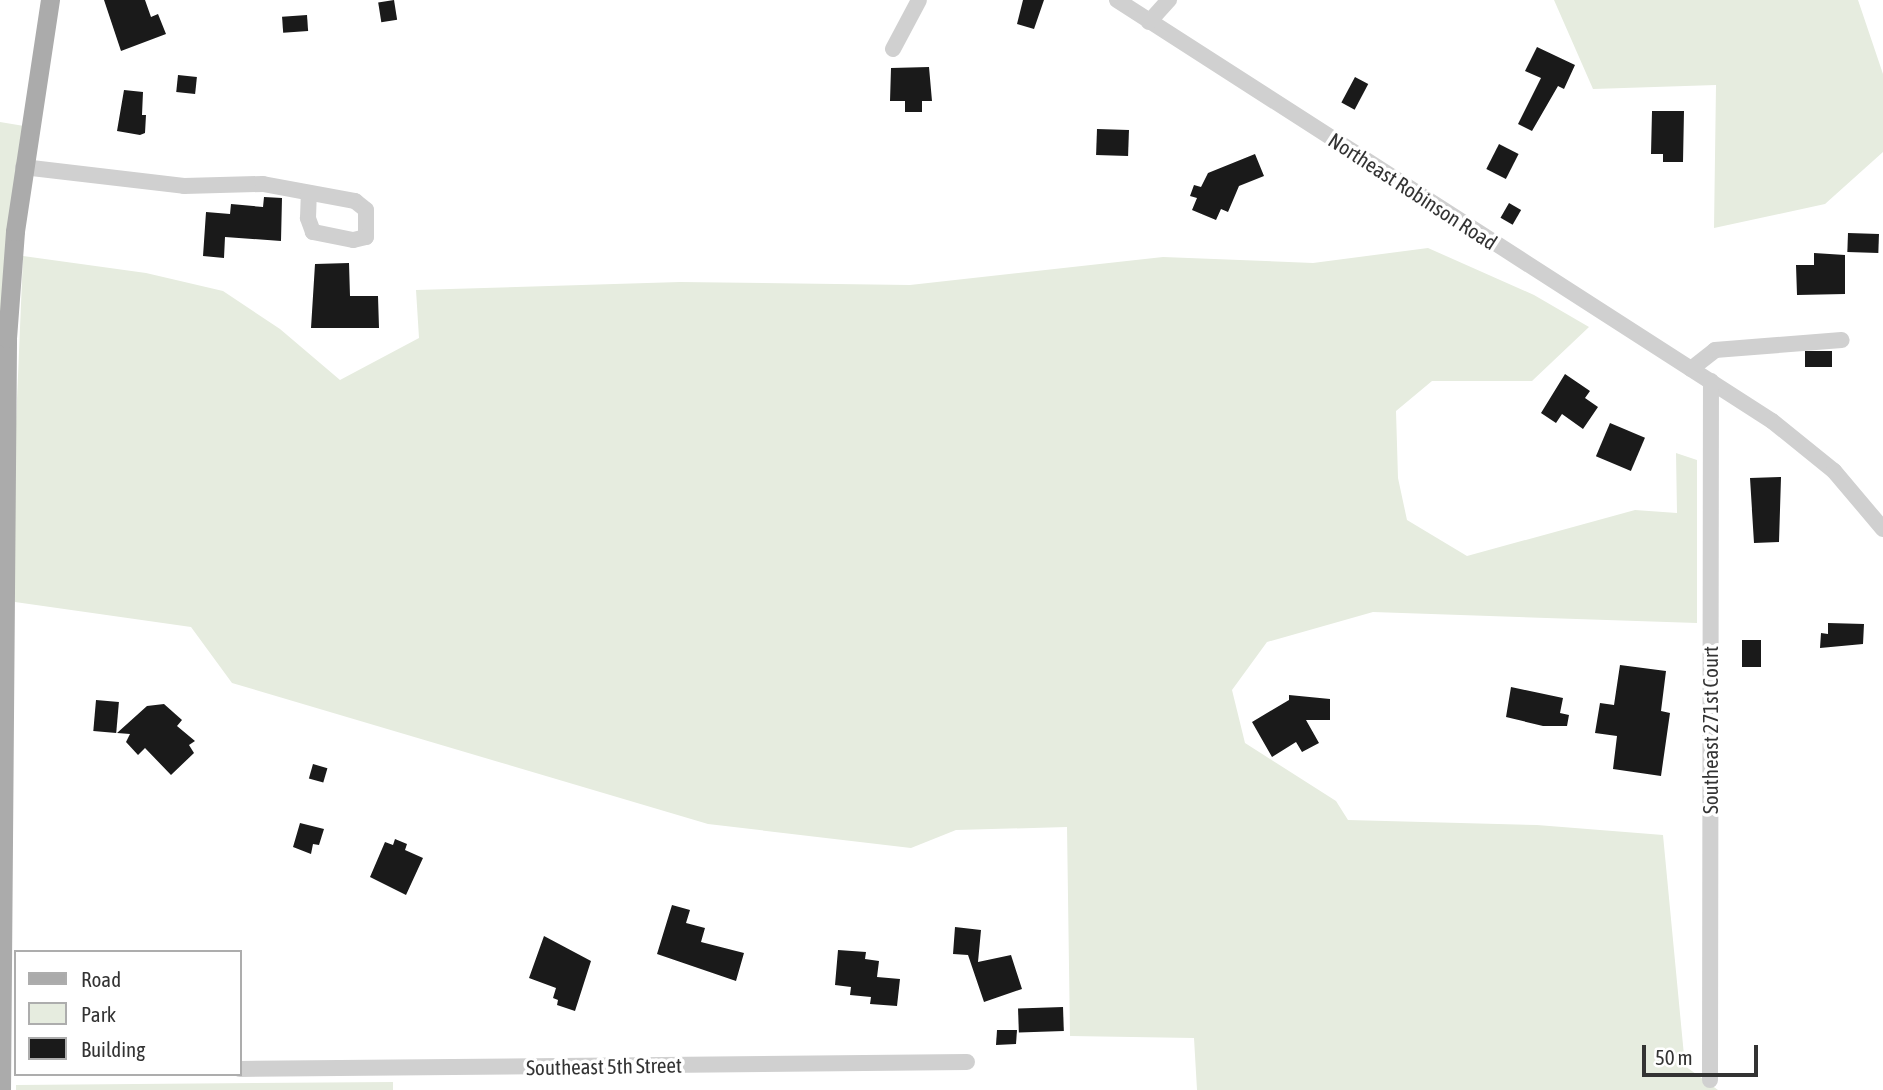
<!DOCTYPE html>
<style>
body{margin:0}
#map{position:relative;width:1883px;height:1090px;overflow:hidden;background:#fff;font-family:"Asap Condensed",sans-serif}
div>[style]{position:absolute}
.green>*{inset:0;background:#e6ecdf}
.building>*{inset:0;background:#1a1a1a;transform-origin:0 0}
.minor>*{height:16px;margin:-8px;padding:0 8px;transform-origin:8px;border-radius:8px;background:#d0d0d0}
.major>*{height:19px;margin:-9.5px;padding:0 9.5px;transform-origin:9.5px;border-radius:9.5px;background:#ababab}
span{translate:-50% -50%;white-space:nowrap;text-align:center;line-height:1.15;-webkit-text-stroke:7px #fff;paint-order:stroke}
.street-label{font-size:21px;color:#333}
.legend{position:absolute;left:14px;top:950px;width:228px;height:126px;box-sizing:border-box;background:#fff;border:2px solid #adadad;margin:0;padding:9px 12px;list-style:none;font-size:21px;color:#333}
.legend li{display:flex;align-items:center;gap:14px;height:35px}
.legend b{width:35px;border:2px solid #adadad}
.scale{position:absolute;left:1642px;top:1045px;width:116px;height:32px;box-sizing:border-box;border:4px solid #333;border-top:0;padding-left:9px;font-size:21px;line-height:24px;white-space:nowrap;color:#333;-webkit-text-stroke:5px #fff;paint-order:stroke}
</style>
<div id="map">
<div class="green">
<i style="clip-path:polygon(1554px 0,1858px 0,1883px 74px,1883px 152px,1825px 204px,1714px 228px,1716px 85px,1593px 89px)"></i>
<i style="clip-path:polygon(0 122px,24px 126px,0 348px)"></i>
<i style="clip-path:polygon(1428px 248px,1534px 295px,1589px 327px,1532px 381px,1432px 381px,1396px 411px,1398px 478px,1407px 520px,1467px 556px,1635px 510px,1677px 513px,1676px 453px,1697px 460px,1697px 623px,1373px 612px,1267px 642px,1232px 690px,1245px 743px,1336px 801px,1348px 820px,1537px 825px,1663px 835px,1685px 1066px,1718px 1090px,1197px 1090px,1194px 1038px,1070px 1036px,1067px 827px,956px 830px,911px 848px,708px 824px,232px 683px,191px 627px,15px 602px,13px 495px,23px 256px,146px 273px,223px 291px,280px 329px,340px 380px,419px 338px,416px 290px,680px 282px,910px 285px,1163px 257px,1313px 263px)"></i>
<i style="clip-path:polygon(393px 1082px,393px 1090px,16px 1090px,16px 1085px)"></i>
</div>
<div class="building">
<i style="clip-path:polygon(104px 0,145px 0,151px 17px,158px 14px,166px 34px,121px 51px)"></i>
<i style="left:394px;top:0;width:20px;height:16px;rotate:81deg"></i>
<i style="clip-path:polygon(1023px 0,1044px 0,1034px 29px,1017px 24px)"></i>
<i style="left:307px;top:15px;width:16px;height:25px;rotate:86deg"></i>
<i style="clip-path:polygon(1537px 47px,1575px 65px,1564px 89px,1558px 86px,1532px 131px,1518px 124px,1541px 78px,1525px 71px)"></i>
<i style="clip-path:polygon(929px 67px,932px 101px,922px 101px,922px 112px,905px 112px,905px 101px,890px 101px,891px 68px)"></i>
<i style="left:178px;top:75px;width:19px;height:17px;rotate:6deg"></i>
<i style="left:1355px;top:77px;width:15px;height:29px;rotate:28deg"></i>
<i style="clip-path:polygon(124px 90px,143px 92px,142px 115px,146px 115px,145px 133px,140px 135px,117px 131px)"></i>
<i style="clip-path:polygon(1652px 111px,1684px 111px,1683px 162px,1663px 162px,1663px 154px,1651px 154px)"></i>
<i style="left:1097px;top:129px;width:32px;height:26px;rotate:2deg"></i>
<i style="left:1499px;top:144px;width:22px;height:28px;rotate:27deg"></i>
<i style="clip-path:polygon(1255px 154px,1264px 176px,1239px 186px,1228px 212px,1221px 209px,1216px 220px,1192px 210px,1197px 198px,1190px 196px,1194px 185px,1201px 187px,1208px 173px)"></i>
<i style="clip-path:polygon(264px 197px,282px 198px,281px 241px,225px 237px,224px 258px,203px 256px,206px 212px,230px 214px,231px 204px,263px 207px)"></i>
<i style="left:1509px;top:203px;width:14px;height:17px;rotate:30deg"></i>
<i style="left:1848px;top:233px;width:31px;height:19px;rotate:2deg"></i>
<i style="clip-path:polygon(1814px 253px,1845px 255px,1845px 294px,1797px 295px,1796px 265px,1814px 265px)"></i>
<i style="clip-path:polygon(349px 263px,350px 296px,378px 296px,379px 328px,311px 328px,315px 264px)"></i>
<i style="left:1832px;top:351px;width:16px;height:27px;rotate:90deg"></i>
<i style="clip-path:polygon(1565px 374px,1590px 391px,1585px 398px,1598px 407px,1583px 429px,1562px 414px,1556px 423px,1541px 413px)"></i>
<i style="left:1610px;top:423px;width:38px;height:36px;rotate:23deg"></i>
<i style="clip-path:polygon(1781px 477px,1779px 542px,1754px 543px,1750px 478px)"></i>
<i style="clip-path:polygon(1828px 623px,1864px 624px,1863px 644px,1820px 648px,1821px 633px,1828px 634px)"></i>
<i style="left:1761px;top:640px;width:27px;height:19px;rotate:90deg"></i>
<i style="clip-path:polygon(1620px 665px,1666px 671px,1661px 711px,1670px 713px,1661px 776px,1613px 769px,1617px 736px,1595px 733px,1600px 703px,1614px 705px)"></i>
<i style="clip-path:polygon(1511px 687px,1563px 698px,1560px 713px,1569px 715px,1567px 726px,1543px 726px,1506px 717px)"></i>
<i style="clip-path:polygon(1289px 695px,1330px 699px,1330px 720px,1306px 720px,1319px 743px,1302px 752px,1296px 742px,1272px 757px,1252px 722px,1289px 700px)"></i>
<i style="left:96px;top:700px;width:23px;height:31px;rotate:5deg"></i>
<i style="clip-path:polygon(164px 704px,182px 720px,177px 726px,195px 741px,189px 745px,194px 753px,171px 775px,145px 748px,138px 755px,126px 742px,130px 734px,117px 733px,147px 706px)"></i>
<i style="left:313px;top:764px;width:15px;height:15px;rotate:16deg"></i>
<i style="clip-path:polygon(300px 823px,324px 829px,319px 845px,313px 844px,311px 854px,293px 847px)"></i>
<i style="clip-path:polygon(395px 839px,407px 844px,405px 850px,423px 858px,406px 895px,370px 877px,385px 842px,393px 845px)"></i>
<i style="clip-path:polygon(672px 905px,690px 910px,686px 923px,705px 928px,701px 942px,744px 953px,736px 981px,657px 954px)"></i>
<i style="clip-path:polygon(955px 927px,981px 930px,978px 962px,1011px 955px,1022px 989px,984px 1002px,968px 955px,953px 954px)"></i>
<i style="clip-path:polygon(544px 936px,591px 961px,575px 1011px,557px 1005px,558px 1000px,553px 998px,556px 988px,529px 978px)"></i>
<i style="clip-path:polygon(838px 950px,866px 952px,865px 959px,879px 961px,877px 977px,900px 979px,897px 1006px,870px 1004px,871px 997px,850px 995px,851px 987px,835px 985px)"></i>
<i style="left:1063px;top:1007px;width:24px;height:45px;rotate:88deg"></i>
<i style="clip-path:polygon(997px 1030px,1017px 1030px,1016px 1044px,996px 1045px)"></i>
</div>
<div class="minor">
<i style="left:1117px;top:0;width:779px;rotate:32.73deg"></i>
<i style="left:1772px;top:421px;width:80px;rotate:38.9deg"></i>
<i style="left:1834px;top:471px;width:76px;rotate:49.8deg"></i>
<i style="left:1149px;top:22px;width:30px;rotate:-48deg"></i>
<i style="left:893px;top:49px;width:55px;rotate:-62deg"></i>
<i style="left:23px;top:167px;width:162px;rotate:6.7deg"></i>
<i style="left:184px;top:186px;width:79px;rotate:-1.5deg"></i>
<i style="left:263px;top:184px;width:94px;rotate:10.5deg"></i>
<i style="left:355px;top:201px;width:14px;rotate:39deg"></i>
<i style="left:366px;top:210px;width:27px;rotate:90deg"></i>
<i style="left:366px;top:237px;width:13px;rotate:167deg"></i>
<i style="left:353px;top:240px;width:41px;rotate:-168.7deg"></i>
<i style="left:313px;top:232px;width:15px;rotate:-110deg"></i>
<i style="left:308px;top:218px;width:25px;rotate:-88deg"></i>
<i style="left:1691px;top:369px;width:31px;rotate:-38deg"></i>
<i style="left:1715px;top:350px;width:127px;rotate:-4.5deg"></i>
<i style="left:240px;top:1069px;width:727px;rotate:-0.55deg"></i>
<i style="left:1710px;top:1080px;width:699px;rotate:-89.92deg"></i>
</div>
<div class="major">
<i style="left:1px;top:1090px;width:752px;rotate:-89.54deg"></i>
<i style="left:7px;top:338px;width:107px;rotate:-85.7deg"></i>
<i style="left:15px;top:231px;width:234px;rotate:-81.4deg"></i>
</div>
<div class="street-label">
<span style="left:1413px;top:191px;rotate:33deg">Northeast Robinson Road</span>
<span style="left:1710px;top:730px;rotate:-90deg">Southeast 271st Court</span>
<span style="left:604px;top:1066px;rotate:-1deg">Southeast 5th Street</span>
</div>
<ul class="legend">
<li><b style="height:9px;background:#ababab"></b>Road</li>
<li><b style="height:19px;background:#e6ecdf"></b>Park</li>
<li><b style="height:19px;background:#1a1a1a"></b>Building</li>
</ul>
<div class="scale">50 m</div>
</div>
